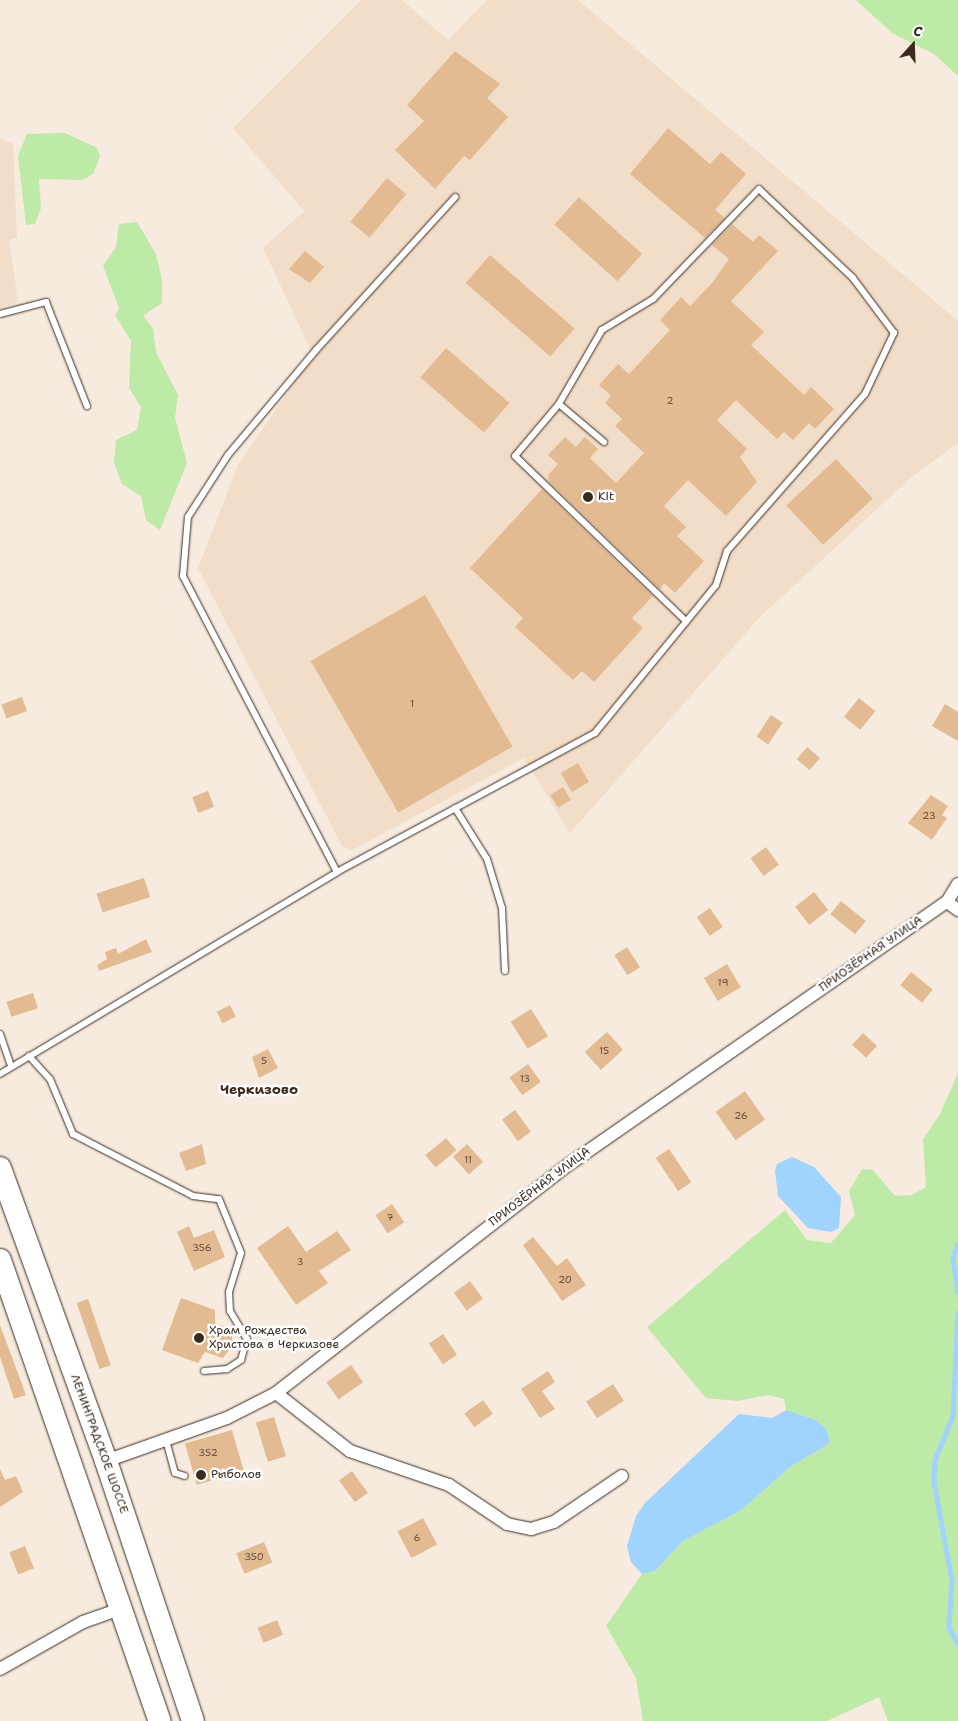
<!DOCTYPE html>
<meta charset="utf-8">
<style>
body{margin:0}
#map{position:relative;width:958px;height:1721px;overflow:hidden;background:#f7ebdf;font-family:"Shantell Sans",sans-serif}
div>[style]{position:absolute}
.built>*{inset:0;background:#f1ddc8}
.green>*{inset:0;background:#bdeaa7}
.water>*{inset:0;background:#a0d3fd}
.stream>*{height:4.5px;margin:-2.25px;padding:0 2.25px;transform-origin:2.25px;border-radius:2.25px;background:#a0d3fd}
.building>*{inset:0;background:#e3bb93;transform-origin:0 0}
.roads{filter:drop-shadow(0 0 1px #3b2a1e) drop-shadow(0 0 1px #3b2a1e)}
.lane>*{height:6px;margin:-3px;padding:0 3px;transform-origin:3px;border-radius:3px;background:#fff}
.street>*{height:12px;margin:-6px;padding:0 6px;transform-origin:6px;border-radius:6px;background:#fff}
.highway>*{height:22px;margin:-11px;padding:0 11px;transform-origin:11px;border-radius:11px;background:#fff}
.dots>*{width:14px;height:14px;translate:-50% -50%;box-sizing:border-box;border:2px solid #fff;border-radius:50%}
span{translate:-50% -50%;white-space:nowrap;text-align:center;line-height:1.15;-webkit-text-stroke:5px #fff;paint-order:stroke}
.number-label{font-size:10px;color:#654e3b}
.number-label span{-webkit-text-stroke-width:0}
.poi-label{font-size:12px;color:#3b2a1e}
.left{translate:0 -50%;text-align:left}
.street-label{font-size:12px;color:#3b2a1e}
.neighbourhood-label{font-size:14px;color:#3b2a1e;font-weight:700}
.north{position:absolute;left:888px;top:20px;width:50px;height:50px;-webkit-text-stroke:4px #fff;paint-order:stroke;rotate:20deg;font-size:14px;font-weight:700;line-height:20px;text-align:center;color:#3b2a1e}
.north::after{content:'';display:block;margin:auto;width:18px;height:22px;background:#3b2a1e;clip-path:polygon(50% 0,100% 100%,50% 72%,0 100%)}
</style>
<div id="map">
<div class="built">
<i style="clip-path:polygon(361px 0,402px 0,448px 40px,487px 0,578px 0,958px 321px,958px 443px,914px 475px,760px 617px,570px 833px,524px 758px,352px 850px,342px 846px,198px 568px,238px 465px,313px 355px,263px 248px,304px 211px,233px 128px)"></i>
<i style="clip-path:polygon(0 139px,13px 144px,17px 238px,9px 240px,18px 302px,0 308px)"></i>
</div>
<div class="green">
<i style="clip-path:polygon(856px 0,958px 0,958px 76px,934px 54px,892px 33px)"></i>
<i style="clip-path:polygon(65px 133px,97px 148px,100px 157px,93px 174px,82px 180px,39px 179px,41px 208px,35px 224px,26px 225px,18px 156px,27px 134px)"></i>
<i style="clip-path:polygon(137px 222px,156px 254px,162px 280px,162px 303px,143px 316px,153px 328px,156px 352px,178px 395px,175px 418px,187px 463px,160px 530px,146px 520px,141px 496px,122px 484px,114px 463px,116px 440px,137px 430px,141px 407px,129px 388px,131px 341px,115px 315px,119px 308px,103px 266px,116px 247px,119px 224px)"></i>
<i style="clip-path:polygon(958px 1073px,958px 1721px,888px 1721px,879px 1697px,827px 1721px,643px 1721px,636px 1678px,606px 1626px,642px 1574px,655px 1571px,683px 1541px,740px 1511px,790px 1467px,830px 1443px,827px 1430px,816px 1420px,786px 1410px,784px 1399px,768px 1395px,737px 1401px,706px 1398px,647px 1327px,785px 1210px,807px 1240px,831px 1243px,855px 1215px,849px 1191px,862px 1169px,873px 1170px,895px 1196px,912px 1195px,926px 1187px,923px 1139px,940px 1114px)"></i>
</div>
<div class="water">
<i style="clip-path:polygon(792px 1157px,814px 1167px,841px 1197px,839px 1228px,831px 1232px,808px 1228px,778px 1196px,775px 1171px,777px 1164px)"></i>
<i style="clip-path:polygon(786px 1410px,816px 1420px,827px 1430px,830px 1443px,790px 1467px,740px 1511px,683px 1541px,655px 1571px,642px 1574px,631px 1562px,627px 1546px,636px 1516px,645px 1503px,739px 1414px,772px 1418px)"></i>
</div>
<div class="stream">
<i style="left:958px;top:1244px;width:15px;rotate:110deg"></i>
<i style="left:953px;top:1258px;width:34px;rotate:82deg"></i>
<i style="left:958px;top:1313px;width:103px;rotate:92.8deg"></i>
<i style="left:953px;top:1416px;width:48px;rotate:112.2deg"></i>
<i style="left:935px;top:1460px;width:22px;rotate:93deg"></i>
<i style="left:934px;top:1482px;width:100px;rotate:79.6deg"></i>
<i style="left:952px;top:1580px;width:47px;rotate:93.7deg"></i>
<i style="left:949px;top:1627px;width:19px;rotate:62deg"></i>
</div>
<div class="building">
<i style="clip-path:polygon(455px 51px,500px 84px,487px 98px,508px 117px,470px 160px,464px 156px,435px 189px,395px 150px,424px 121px,407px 105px)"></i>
<i style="clip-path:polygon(668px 128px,710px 164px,721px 152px,746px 174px,715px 210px,725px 218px,705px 238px,630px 174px)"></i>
<i style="left:387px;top:178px;width:25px;height:57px;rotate:40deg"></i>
<i style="left:579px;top:197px;width:85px;height:37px;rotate:42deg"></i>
<i style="clip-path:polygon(732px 224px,753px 242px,759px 235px,778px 251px,731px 301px,764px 332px,751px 345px,804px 395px,811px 387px,834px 409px,815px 429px,809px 423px,793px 440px,784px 432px,777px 439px,736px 400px,717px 420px,747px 449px,740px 457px,757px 482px,726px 516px,688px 480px,664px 506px,686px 527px,677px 536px,704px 561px,675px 593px,664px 583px,660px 589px,549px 482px,548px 475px,558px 464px,548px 455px,565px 437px,576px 447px,585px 437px,598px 449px,590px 458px,616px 483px,644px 453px,615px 426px,622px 419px,605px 403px,611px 396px,599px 385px,618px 364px,629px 374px,670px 330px,660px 320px,681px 297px,690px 306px,712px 283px,729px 259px,712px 245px)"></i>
<i style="clip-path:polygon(305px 251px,324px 267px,310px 283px,289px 269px)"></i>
<i style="left:490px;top:255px;width:112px;height:37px;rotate:41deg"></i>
<i style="left:446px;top:348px;width:84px;height:39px;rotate:41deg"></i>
<i style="left:836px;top:459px;width:54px;height:68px;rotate:47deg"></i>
<i style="clip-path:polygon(542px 489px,653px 596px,632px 618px,643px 628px,594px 682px,582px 671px,573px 680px,515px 627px,523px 618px,470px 568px)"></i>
<i style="left:425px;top:595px;width:175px;height:132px;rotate:60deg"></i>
<i style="left:22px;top:697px;width:15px;height:22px;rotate:70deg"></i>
<i style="left:859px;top:698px;width:21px;height:24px;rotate:39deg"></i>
<i style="clip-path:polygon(945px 704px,958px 712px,958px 741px,932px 726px)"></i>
<i style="left:771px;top:715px;width:14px;height:26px;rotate:34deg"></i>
<i style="left:807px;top:747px;width:17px;height:16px;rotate:40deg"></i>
<i style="left:578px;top:763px;width:22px;height:20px;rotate:60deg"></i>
<i style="left:563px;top:787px;width:15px;height:15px;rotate:58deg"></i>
<i style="left:208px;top:791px;width:17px;height:17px;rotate:69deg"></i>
<i style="clip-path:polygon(931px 795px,948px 806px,942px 815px,947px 818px,932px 840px,908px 823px)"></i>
<i style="left:766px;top:847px;width:22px;height:19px;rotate:54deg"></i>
<i style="left:144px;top:878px;width:20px;height:50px;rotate:72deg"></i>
<i style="left:814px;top:892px;width:23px;height:24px;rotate:52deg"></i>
<i style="left:841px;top:901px;width:32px;height:17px;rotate:39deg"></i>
<i style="left:710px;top:908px;width:23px;height:16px;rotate:56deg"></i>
<i style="clip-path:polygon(146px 939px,152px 952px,99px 971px,97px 965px,107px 959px,105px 952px,116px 948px,118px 954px)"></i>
<i style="left:627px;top:947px;width:24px;height:15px;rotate:57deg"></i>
<i style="left:727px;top:964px;width:27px;height:27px;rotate:59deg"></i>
<i style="left:911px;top:972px;width:28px;height:17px;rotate:39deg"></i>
<i style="left:33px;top:993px;width:16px;height:28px;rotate:72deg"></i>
<i style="left:230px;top:1005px;width:13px;height:15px;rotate:63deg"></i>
<i style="left:531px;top:1009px;width:32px;height:24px;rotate:58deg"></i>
<i style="left:607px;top:1032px;width:24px;height:30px;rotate:48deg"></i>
<i style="left:863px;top:1033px;width:19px;height:16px;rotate:43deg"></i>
<i style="clip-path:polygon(268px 1049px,278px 1068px,259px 1078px,252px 1057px)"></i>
<i style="left:528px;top:1064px;width:22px;height:23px;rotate:54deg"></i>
<i style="left:745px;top:1091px;width:35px;height:36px;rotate:55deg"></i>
<i style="left:515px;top:1110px;width:27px;height:16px;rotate:54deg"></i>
<i style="left:446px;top:1138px;width:16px;height:27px;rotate:50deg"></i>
<i style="clip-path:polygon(202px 1144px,206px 1164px,186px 1171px,179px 1153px)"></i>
<i style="left:467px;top:1144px;width:24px;height:19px;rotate:48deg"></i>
<i style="left:669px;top:1149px;width:40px;height:16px;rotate:56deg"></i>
<i style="left:392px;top:1204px;width:22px;height:20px;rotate:56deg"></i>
<i style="clip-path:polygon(189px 1226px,194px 1238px,214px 1230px,225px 1257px,194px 1271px,177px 1232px)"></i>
<i style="clip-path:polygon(288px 1226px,306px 1252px,337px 1231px,351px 1250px,319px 1271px,328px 1283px,296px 1305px,257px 1248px)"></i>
<i style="clip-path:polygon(533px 1237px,557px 1266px,567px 1258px,586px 1285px,562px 1301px,523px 1245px)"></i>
<i style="left:470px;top:1281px;width:22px;height:20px;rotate:54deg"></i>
<i style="clip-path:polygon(181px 1298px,215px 1310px,215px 1323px,232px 1330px,232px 1346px,223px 1358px,205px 1352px,198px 1363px,162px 1350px)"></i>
<i style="left:88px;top:1299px;width:70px;height:12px;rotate:71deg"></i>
<i style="clip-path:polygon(0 1325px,26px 1395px,14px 1399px,0 1357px)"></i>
<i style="left:443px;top:1334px;width:25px;height:17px;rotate:56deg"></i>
<i style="left:351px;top:1365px;width:21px;height:30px;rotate:55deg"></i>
<i style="clip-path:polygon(548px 1371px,555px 1382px,542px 1391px,555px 1409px,540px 1418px,521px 1389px)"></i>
<i style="left:613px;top:1384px;width:20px;height:32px;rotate:57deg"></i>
<i style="left:483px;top:1400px;width:17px;height:23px;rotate:54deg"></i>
<i style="left:274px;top:1417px;width:41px;height:19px;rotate:73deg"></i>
<i style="left:232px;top:1430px;width:43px;height:49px;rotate:74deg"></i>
<i style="clip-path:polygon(0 1469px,5px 1480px,16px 1476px,23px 1492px,0 1507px)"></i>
<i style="left:352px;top:1471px;width:27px;height:16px;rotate:54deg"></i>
<i style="left:423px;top:1518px;width:30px;height:29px;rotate:62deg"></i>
<i style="left:264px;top:1542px;width:22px;height:30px;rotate:68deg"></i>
<i style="left:25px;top:1546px;width:24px;height:17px;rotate:68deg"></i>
<i style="left:277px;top:1620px;width:16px;height:21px;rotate:68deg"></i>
</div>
<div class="roads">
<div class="lane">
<i style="left:0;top:314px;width:48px;rotate:-14.6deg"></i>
<i style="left:46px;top:302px;width:112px;rotate:68.5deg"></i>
<i style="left:604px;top:442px;width:59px;rotate:-139.8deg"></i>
<i style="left:559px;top:404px;width:68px;rotate:130.2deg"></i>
<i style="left:515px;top:456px;width:238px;rotate:44deg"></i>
<i style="left:455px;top:808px;width:60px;rotate:57.9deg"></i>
<i style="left:487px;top:859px;width:51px;rotate:73deg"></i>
<i style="left:502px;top:908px;width:63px;rotate:87.3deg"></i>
<i style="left:337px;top:872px;width:334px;rotate:-117.5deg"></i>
<i style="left:183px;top:576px;width:59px;rotate:-85.2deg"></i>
<i style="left:188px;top:517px;width:74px;rotate:-57.2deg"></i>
<i style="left:228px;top:455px;width:137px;rotate:-50deg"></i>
<i style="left:316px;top:350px;width:207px;rotate:-47.7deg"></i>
<i style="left:0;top:1034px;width:34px;rotate:71deg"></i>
<i style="left:29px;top:1056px;width:31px;rotate:48deg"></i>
<i style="left:50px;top:1079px;width:60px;rotate:67.3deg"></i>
<i style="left:73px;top:1134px;width:135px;rotate:27.3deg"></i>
<i style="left:193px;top:1196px;width:26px;rotate:7deg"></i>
<i style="left:219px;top:1199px;width:58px;rotate:67.8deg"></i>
<i style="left:241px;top:1253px;width:41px;rotate:107.1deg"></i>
<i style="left:229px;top:1292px;width:19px;rotate:87deg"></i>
<i style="left:230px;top:1311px;width:33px;rotate:59deg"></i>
<i style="left:247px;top:1339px;width:22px;rotate:106deg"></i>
<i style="left:241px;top:1360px;width:17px;rotate:147deg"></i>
<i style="left:227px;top:1369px;width:23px;rotate:175deg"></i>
<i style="left:0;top:1074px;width:393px;rotate:-30.9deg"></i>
<i style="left:337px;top:872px;width:293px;rotate:-28.3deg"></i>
<i style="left:595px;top:733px;width:191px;rotate:-50.7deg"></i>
<i style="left:716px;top:585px;width:36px;rotate:-72deg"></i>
<i style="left:727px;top:551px;width:209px;rotate:-48.7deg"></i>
<i style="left:865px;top:394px;width:68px;rotate:-64.6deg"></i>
<i style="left:894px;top:333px;width:69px;rotate:-126.7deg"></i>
<i style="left:853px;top:278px;width:129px;rotate:-136.6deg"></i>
<i style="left:759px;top:189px;width:153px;rotate:133.9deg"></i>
<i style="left:653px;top:299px;width:60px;rotate:148.7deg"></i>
<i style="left:602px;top:330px;width:86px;rotate:120.2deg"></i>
<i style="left:166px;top:1440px;width:34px;rotate:75deg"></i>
<i style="left:175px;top:1473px;width:10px;rotate:17deg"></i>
</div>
<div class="street">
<i style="left:947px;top:902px;width:14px;rotate:36deg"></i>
<i style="left:276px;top:1393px;width:94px;rotate:38.1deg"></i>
<i style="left:350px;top:1451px;width:105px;rotate:19deg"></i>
<i style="left:449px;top:1485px;width:70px;rotate:33.9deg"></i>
<i style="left:507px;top:1524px;width:25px;rotate:12deg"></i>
<i style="left:531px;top:1529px;width:24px;rotate:-17deg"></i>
<i style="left:554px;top:1522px;width:82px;rotate:-34.1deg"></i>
<i style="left:106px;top:1461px;width:128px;rotate:-19.6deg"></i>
<i style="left:227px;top:1418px;width:55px;rotate:-27deg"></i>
<i style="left:276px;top:1393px;width:370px;rotate:-38deg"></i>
<i style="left:568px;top:1165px;width:461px;rotate:-34.8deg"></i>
<i style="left:947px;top:902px;width:21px;rotate:-59deg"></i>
<i style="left:0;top:1669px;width:95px;rotate:-29.5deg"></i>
<i style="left:83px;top:1622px;width:42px;rotate:-19.3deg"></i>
</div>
<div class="highway">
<i style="left:0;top:1168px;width:312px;rotate:70.1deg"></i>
<i style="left:106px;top:1461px;width:274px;rotate:71.5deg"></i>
<i style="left:0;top:1260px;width:488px;rotate:70.9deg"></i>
</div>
</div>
<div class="dots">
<i style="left:588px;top:497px;background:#3b2a1e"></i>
<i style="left:199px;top:1338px;background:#3b2a1e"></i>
<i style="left:201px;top:1475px;background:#3b2a1e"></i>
</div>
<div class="number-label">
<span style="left:670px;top:401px">2</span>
<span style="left:412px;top:704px">1</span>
<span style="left:929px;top:816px">23</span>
<span style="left:723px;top:983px">19</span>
<span style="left:604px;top:1051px">15</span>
<span style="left:264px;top:1061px">5</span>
<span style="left:525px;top:1079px">13</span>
<span style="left:741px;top:1116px">26</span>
<span style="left:468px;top:1160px">11</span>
<span style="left:390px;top:1218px">7</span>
<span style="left:202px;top:1248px">356</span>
<span style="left:300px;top:1262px">3</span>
<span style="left:565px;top:1280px">20</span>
<span style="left:208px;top:1453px">352</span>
<span style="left:417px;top:1538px">6</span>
<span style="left:254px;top:1557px">350</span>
</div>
<div class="poi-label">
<span class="left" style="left:598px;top:497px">Kit</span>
<span class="left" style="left:209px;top:1338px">Храм Рождества<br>Христова в Черкизове</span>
<span class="left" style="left:211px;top:1475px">Рыболов</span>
</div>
<div class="street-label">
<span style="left:871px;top:954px;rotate:-35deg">ПРИОЗЁРНАЯ УЛИЦА</span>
<span style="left:540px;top:1187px;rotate:-37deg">ПРИОЗЁРНАЯ УЛИЦА</span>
<span style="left:99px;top:1444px;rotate:70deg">ЛЕНИНГРАДСКОЕ ШОССЕ</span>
</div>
<div class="neighbourhood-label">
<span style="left:259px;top:1089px">Черкизово</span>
</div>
<div class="north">С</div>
</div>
